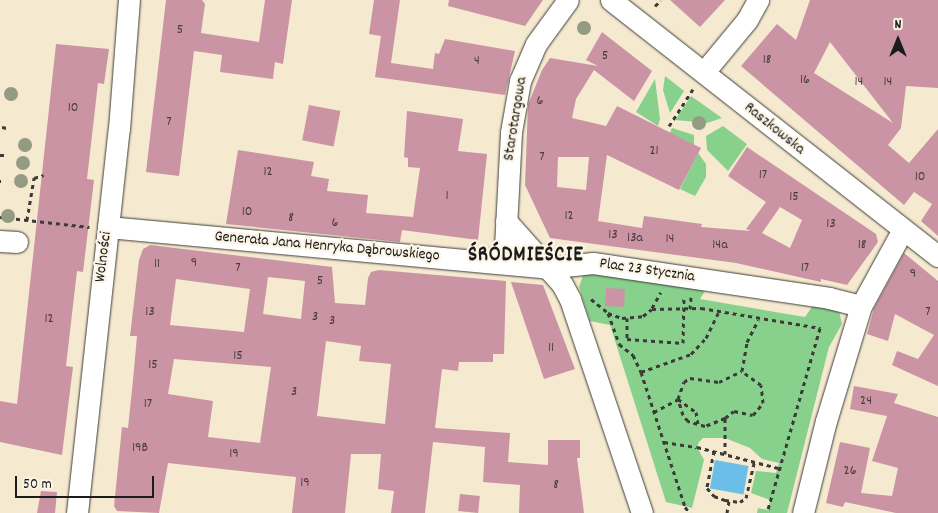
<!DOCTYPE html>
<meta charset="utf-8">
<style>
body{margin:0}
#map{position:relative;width:938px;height:513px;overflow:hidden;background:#f5e9cf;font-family:Dekko,sans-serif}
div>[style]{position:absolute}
.green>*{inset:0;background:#88d18d}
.water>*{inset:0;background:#6bbee7;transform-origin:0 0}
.building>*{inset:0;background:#ca94a5;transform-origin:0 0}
.path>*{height:3px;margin-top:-1.5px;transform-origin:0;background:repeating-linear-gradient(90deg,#3d3b37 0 4px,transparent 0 8px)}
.roads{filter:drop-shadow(0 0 1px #3d3b37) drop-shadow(0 0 1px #3d3b37)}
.minor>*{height:21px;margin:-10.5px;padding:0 10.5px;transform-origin:10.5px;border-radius:10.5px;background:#fff}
.trees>*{width:14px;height:14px;margin:-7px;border-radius:50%;background:#939b83}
span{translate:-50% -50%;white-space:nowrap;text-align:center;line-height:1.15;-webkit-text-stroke:4.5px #fcf5e5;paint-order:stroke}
.number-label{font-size:14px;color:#483a3e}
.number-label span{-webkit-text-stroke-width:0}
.street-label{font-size:16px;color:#1c1c1c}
.district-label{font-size:21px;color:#1c1c1c;font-weight:700;letter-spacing:1px}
.north{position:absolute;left:873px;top:15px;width:50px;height:50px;-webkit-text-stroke:4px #fcf5e5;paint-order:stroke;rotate:0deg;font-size:14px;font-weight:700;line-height:20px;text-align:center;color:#1c1c1c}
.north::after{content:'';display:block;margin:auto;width:18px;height:22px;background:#1c1c1c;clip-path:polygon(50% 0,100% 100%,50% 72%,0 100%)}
.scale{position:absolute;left:15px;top:476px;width:139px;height:22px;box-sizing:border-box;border:2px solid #1c1c1c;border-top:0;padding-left:6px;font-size:15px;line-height:18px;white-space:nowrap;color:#1c1c1c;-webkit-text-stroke:4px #fcf5e5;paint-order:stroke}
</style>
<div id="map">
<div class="green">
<i style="clip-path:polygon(665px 76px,684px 91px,670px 113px,663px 90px)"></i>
<i style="clip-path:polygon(655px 79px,660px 119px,658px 126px,636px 112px)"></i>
<i style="clip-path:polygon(691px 96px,722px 118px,707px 123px,675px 120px)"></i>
<i style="clip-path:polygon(723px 126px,747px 144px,728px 171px,707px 150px,706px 136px)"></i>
<i style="clip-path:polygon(672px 128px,694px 135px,694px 145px,669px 135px)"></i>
<i style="clip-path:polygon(698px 153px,706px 164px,706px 177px,695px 196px,680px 189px)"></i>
<i style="clip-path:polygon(584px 272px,708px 286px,700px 299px,805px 317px,814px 304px,839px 311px,842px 324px,829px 347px,787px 513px,757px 513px,758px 508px,768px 510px,770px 500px,751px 493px,756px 471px,776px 473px,779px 463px,762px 459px,750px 448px,725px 438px,703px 438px,699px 442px,697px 447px,704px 460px,692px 508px,666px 502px,610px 325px,590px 321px,579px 287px)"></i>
</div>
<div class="water">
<i style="left:715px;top:460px;width:34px;height:29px;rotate:10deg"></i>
</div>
<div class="building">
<i style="clip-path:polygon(166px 0,202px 0,205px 4px,201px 33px,259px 42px,265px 0,292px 0,283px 64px,275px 62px,273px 79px,220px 72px,222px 55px,194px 51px,179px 176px,146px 172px)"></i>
<i style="clip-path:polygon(374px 0,400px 0,391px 63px,433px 69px,435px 53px,439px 54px,445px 39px,515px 51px,505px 95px,375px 77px,381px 36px,369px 34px)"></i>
<i style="clip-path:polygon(449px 0,543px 0,525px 26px,448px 6px)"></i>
<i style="clip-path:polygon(670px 0,725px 0,700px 27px)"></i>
<i style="clip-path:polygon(evenodd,810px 0,938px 0,938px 88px,906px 86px,901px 128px,888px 145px,909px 163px,938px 129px,938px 236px,921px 221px,932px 204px,914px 192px,904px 205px,741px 66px,777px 24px,796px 40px,810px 0,830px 42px,893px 123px,814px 73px,830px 42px)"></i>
<i style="clip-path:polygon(evenodd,602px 32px,652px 71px,634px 101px,594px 70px,576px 99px,572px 118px,606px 126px,617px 106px,701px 148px,679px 190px,607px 155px,598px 221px,642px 228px,644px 216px,702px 224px,701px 227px,751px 231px,746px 229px,766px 202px,728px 176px,747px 147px,876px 234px,878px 242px,847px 285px,821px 279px,821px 282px,736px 263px,550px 238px,525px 185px,528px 105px,542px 70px,550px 58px,598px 66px,586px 60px,602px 32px,558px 157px,589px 157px,586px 190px,557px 187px,558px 157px,602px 32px,780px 207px,802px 220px,790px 248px,762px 233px,780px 207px)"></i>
<i style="clip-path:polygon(56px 44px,109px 49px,104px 84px,98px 83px,87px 179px,94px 180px,83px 272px,77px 271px,66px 366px,73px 367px,62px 455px,0 442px,0 401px,17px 404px)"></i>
<i style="left:309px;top:105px;width:32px;height:36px;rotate:11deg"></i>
<i style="clip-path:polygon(407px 111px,463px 119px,458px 151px,487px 154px,478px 240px,402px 230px,400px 242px,226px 224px,238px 150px,314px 162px,311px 176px,329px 179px,327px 191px,368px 195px,366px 213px,413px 217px,420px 168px,408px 167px,408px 158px,404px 157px)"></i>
<i style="clip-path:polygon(evenodd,150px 245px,332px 267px,335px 303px,365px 305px,368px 278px,371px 272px,379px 270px,506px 281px,504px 354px,493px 354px,493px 362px,459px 362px,458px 371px,442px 369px,435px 428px,510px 433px,508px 462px,548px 465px,548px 440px,580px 440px,580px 458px,577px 458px,584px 513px,519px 513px,520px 485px,483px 482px,485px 447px,433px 442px,425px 513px,391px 513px,394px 491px,378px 489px,381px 454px,351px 454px,345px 513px,292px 513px,296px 477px,168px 463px,159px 513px,117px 511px,114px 506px,122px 427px,128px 428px,133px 380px,137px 336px,130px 336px,139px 260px,143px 249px,150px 245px,268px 277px,305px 281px,301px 319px,263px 314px,268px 277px,150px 245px,176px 279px,250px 289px,244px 332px,170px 325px,176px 279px,150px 245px,326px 341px,361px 346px,359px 361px,391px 364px,385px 424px,317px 416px,326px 341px,150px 245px,174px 359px,271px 367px,260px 443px,208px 437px,213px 401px,168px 394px,174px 359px)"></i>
<i style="clip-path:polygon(904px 253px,938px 281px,938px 386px,892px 365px,897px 351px,918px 359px,934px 335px,895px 314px,888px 341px,867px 334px,874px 308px)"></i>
<i style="clip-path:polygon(511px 282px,543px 285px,575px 369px,544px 379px)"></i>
<i style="left:606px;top:288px;width:19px;height:18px;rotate:3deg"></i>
<i style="clip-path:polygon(854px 386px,898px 394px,894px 403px,938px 417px,938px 513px,896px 513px,845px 502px,843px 507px,826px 503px,840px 442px,870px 448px,861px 493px,892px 496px,898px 468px,872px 461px,887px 416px,850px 409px)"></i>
<i style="clip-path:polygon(41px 491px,57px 492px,55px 513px,37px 513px)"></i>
<i style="left:460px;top:494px;width:20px;height:17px;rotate:6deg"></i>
</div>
<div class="path">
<i style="left:655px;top:6px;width:8px;rotate:-45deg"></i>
<i style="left:669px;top:126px;width:44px;rotate:-57deg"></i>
<i style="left:2px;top:127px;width:5px;rotate:11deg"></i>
<i style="left:0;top:155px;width:4px"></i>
<i style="left:0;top:181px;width:1px"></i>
<i style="left:0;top:217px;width:90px;rotate:6.4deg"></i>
<i style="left:27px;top:220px;width:43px;rotate:-80.5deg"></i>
<i style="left:34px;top:178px;width:10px;rotate:-17deg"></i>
<i style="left:591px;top:299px;width:22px;rotate:39deg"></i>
<i style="left:608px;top:313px;width:15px;rotate:20deg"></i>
<i style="left:622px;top:318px;width:21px;rotate:-5deg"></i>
<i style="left:643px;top:316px;width:11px;rotate:-38deg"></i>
<i style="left:652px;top:309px;width:49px;rotate:-1.2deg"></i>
<i style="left:701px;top:308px;width:121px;rotate:9.5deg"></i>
<i style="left:820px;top:328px;width:192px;rotate:106deg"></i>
<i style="left:652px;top:308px;width:18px;rotate:-61deg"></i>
<i style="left:690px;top:309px;width:12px;rotate:-85deg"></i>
<i style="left:608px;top:313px;width:33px;rotate:70deg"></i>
<i style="left:619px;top:344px;width:18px;rotate:38deg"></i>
<i style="left:633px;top:355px;width:19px;rotate:65deg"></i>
<i style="left:641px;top:372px;width:142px;rotate:71.9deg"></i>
<i style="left:685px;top:507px;width:8px;rotate:50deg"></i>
<i style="left:627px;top:318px;width:21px;rotate:90deg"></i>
<i style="left:627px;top:339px;width:56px;rotate:4.1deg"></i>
<i style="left:683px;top:343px;width:47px;rotate:-88.8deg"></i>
<i style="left:641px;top:372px;width:53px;rotate:-19.8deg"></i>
<i style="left:691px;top:354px;width:22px;rotate:-47deg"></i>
<i style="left:706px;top:338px;width:28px;rotate:-64deg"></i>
<i style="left:654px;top:412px;width:27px;rotate:-28deg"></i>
<i style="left:678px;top:399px;width:22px;rotate:36deg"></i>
<i style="left:696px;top:412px;width:12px;rotate:81deg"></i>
<i style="left:725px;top:418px;width:11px;rotate:-38deg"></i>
<i style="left:734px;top:411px;width:19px;rotate:12deg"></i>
<i style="left:753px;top:415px;width:16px;rotate:-50deg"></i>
<i style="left:763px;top:403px;width:18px;rotate:-96deg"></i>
<i style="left:761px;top:385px;width:24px;rotate:-144deg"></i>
<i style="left:742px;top:371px;width:29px;rotate:-80deg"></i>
<i style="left:747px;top:342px;width:25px;rotate:-63deg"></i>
<i style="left:664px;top:442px;width:33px;rotate:9deg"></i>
<i style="left:697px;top:447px;width:84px;rotate:14.5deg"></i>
<i style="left:714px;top:451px;width:38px;rotate:101deg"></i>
<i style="left:707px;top:488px;width:11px;rotate:49deg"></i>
<i style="left:714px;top:496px;width:12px;rotate:20deg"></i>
<i style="left:725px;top:500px;width:15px;rotate:8deg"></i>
<i style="left:740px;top:502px;width:7px;rotate:-34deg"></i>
<i style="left:746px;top:498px;width:37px;rotate:-77deg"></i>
<i style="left:725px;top:454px;width:36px;rotate:-90deg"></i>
<i style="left:725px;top:418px;width:22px;rotate:158deg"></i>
<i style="left:705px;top:426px;width:18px;rotate:-164deg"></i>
<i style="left:688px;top:421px;width:8px;rotate:-130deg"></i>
<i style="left:683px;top:415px;width:17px;rotate:-107deg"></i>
<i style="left:678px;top:399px;width:18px;rotate:-71deg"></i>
<i style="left:684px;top:382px;width:7px;rotate:-34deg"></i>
<i style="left:690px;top:378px;width:29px;rotate:8deg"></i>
<i style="left:719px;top:382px;width:25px;rotate:-26deg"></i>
<i style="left:727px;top:513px;width:12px;rotate:-81deg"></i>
</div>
<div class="roads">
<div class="minor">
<i style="left:611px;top:0;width:415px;rotate:38.1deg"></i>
<i style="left:704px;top:72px;width:67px;rotate:-50.4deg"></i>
<i style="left:747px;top:20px;width:23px;rotate:-61deg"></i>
<i style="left:506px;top:221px;width:84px;rotate:48.4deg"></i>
<i style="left:562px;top:284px;width:17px;rotate:62deg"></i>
<i style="left:570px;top:299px;width:226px;rotate:71.4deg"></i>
<i style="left:108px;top:227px;width:440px;rotate:5.3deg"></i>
<i style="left:546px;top:268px;width:47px;rotate:-6.1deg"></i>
<i style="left:593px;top:263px;width:239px;rotate:8.4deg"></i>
<i style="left:829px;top:298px;width:33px;rotate:14deg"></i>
<i style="left:0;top:241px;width:17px;rotate:3deg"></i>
<i style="left:487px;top:261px;width:16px;rotate:-27deg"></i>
<i style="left:501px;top:254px;width:8px;rotate:-60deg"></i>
<i style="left:505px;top:247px;width:115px;rotate:-87deg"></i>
<i style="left:511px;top:132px;width:52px;rotate:-80deg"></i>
<i style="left:520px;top:81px;width:40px;rotate:-66.6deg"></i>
<i style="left:536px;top:44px;width:54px;rotate:-54deg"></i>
<i style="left:77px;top:513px;width:386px;rotate:-83.8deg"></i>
<i style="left:119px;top:129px;width:129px;rotate:-85.6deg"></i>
<i style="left:803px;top:513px;width:95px;rotate:-76deg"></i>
<i style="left:826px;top:421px;width:120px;rotate:-73.1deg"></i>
<i style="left:861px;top:306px;width:85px;rotate:-61.3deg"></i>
</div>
</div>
<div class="trees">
<i style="left:584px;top:28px"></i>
<i style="left:11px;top:94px"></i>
<i style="left:699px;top:123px"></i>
<i style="left:25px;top:145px"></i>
<i style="left:23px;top:163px"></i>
<i style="left:21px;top:181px"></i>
<i style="left:8px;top:216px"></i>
</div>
<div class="number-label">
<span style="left:180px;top:30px">5</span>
<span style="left:605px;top:56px">5</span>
<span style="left:767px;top:60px">18</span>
<span style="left:477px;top:61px">4</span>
<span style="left:805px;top:80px">16</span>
<span style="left:859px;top:82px">14</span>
<span style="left:888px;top:82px">14</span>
<span style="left:540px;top:101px">6</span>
<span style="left:73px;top:108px">10</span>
<span style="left:169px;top:122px">7</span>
<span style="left:654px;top:151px">21</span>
<span style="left:542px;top:157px">7</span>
<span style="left:268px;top:172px">12</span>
<span style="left:763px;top:175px">17</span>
<span style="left:920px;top:177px">10</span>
<span style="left:447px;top:196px">1</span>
<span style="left:794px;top:197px">15</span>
<span style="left:247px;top:212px">10</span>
<span style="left:569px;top:216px">12</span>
<span style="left:291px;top:218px">8</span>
<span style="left:335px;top:223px">6</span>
<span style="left:831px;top:224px">13</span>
<span style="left:613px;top:235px">13</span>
<span style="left:635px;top:238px">13a</span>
<span style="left:670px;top:239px">14</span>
<span style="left:720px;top:245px">14a</span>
<span style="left:862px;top:245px">18</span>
<span style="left:194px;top:263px">9</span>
<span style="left:157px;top:264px">11</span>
<span style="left:238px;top:268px">7</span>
<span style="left:805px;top:268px">17</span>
<span style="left:913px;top:274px">9</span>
<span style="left:320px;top:281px">5</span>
<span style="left:150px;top:312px">13</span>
<span style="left:928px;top:312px">7</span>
<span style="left:315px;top:317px">3</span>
<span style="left:49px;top:319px">12</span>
<span style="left:332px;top:321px">3</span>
<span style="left:551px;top:348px">11</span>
<span style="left:238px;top:356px">15</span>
<span style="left:153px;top:365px">15</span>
<span style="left:294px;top:392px">3</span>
<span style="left:866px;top:401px">24</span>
<span style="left:148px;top:404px">17</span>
<span style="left:140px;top:448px">19B</span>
<span style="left:234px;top:454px">19</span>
<span style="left:850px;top:471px">26</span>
<span style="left:305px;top:483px">19</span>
<span style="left:556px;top:485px">8</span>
</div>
<div class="street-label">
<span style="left:516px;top:119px;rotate:-81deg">Starotargowa</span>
<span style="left:774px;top:129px;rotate:39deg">Raszkowska</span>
<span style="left:327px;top:247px;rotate:5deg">Generała Jana Henryka Dąbrowskiego</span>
<span style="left:104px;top:257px;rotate:-83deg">Wolności</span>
<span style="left:647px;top:271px;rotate:8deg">Plac 23 Stycznia</span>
</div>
<div class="district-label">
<span style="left:526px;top:256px">ŚRÓDMIEŚCIE</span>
</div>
<div class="north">N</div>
<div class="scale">50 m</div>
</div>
